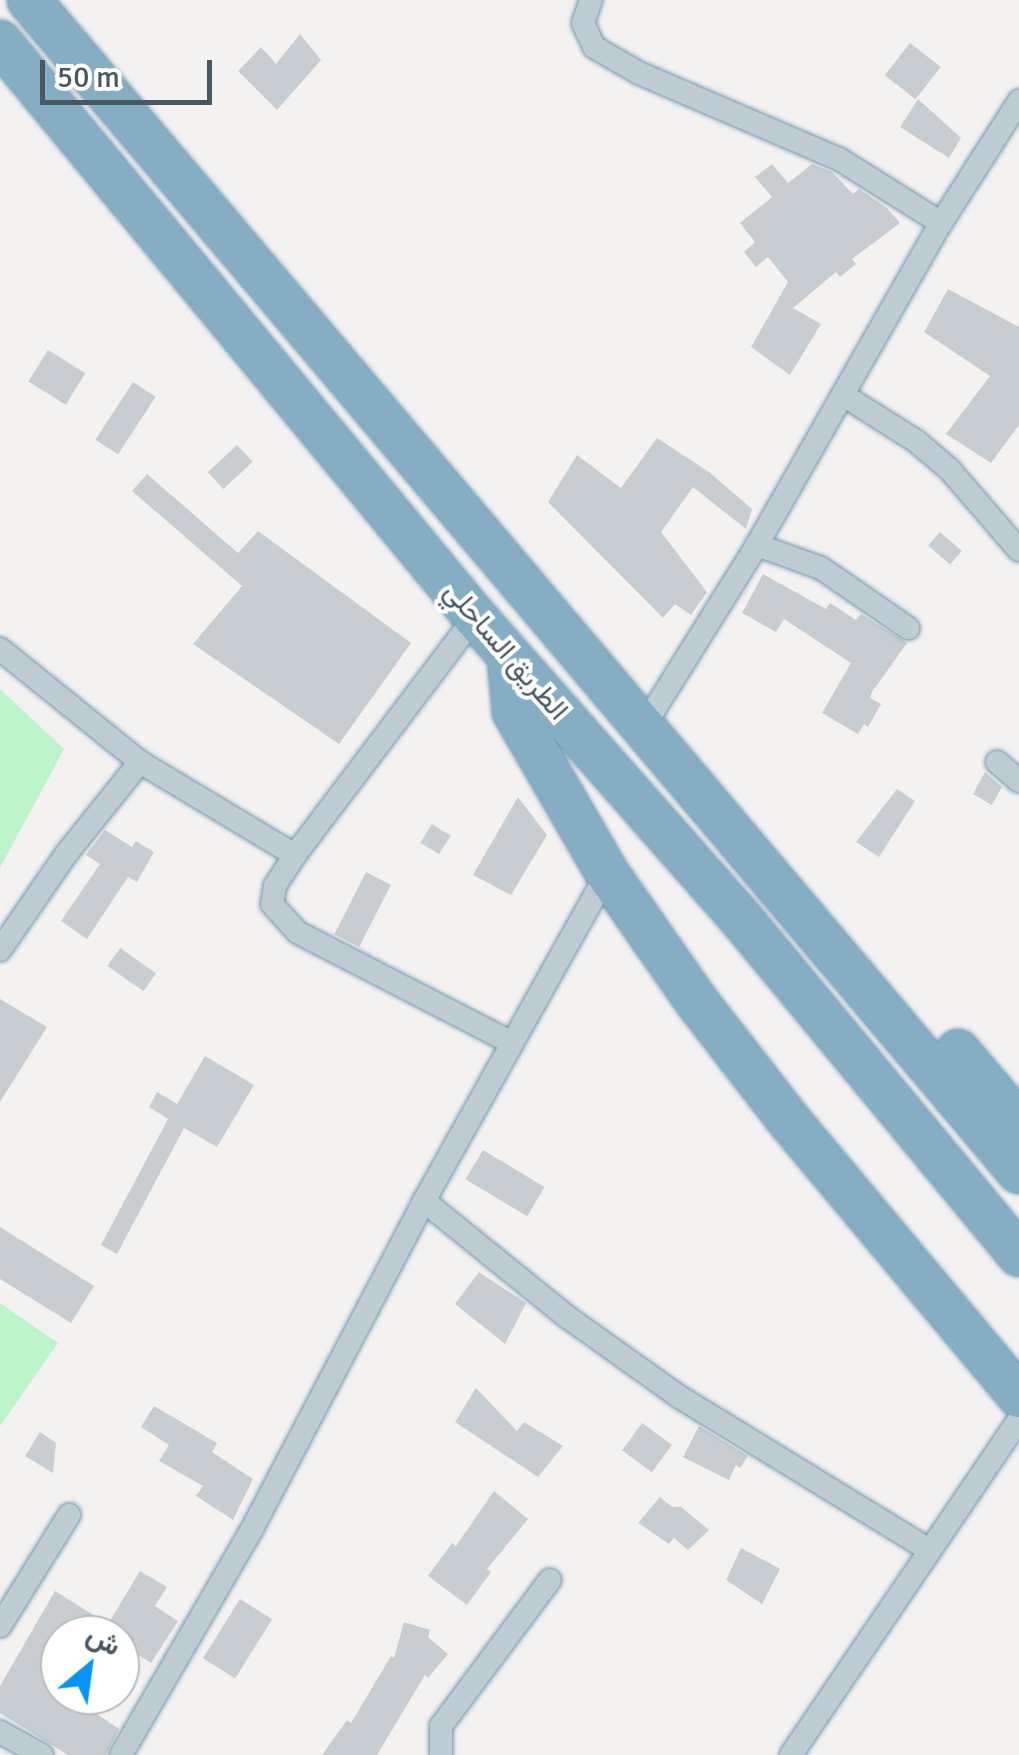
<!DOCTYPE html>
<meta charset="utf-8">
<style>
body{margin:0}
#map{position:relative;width:1019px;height:1755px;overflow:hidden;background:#f4f1f1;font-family:Signika,Vazirmatn,sans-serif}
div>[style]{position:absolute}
.green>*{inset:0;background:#bdf4ca}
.building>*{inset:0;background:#c8cdd2;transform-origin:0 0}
.roads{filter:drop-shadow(0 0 2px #7098b0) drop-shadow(0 0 2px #7098b0)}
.street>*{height:22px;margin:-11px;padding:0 11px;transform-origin:11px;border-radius:11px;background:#becbd2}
.highway>*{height:42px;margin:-21px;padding:0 21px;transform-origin:21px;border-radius:21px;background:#85adc4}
span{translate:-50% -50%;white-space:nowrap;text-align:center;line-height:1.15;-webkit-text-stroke:8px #fff;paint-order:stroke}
.street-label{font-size:28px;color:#475861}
.north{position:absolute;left:40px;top:1615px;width:100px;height:100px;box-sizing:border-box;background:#fff;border:2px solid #b5bcc0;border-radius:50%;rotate:29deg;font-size:28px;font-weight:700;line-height:40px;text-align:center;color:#475861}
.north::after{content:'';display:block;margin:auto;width:35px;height:45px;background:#0893f6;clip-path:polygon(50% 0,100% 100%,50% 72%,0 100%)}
.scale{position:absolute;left:40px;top:60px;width:172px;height:45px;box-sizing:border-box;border:5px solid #475861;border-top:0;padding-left:12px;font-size:30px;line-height:35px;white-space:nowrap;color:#475861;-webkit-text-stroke:8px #fff;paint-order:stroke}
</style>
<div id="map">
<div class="green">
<i style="clip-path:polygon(0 689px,64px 749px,0 868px)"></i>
<i style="clip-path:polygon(0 1303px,58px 1343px,0 1426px)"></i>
</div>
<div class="building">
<i style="clip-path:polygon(300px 34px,321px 60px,277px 110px,238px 71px,261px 47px,276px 64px)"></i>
<i style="left:910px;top:43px;width:39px;height:41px;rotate:38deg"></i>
<i style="clip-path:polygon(918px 99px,961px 138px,949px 158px,900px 127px)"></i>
<i style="clip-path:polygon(772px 164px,788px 183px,812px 164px,832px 172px,853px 194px,859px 189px,887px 208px,900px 223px,852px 259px,856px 264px,840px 277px,836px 272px,793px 308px,821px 324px,790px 375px,751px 347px,788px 282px,768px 257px,756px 267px,744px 252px,755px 242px,740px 223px,772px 197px,755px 177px)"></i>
<i style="clip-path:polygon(948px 289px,1019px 327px,1019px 425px,991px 463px,946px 434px,990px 376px,924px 332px)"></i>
<i style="left:48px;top:350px;width:44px;height:37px;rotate:32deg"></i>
<i style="left:133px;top:382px;width:27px;height:69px;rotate:33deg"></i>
<i style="clip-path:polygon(657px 438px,709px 472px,752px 509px,746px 529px,693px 487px,661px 532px,707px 592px,691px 615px,675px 604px,663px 618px,548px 502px,577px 455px,621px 488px)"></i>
<i style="left:237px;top:445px;width:23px;height:40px;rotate:47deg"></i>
<i style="clip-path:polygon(147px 474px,238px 553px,258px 531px,411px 643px,339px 744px,193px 644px,242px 586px,132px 491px)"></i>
<i style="left:940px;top:532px;width:29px;height:18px;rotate:41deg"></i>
<i style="clip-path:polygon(763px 574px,826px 609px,830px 603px,856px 620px,861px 614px,907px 643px,872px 692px,870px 698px,881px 704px,868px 727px,864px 724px,858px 734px,822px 713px,851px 663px,784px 619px,776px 632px,742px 613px)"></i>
<i style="clip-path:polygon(985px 772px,1002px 787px,992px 805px,973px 794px)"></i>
<i style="clip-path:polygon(897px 789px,915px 801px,879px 857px,856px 842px)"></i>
<i style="clip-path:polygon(518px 797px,547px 835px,511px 895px,473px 875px)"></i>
<i style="left:432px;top:824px;width:22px;height:22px;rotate:32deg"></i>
<i style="clip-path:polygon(105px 830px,132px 847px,136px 841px,154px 852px,137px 882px,128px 877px,87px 939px,61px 921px,100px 864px,86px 855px)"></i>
<i style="left:366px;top:872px;width:28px;height:70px;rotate:27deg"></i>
<i style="left:120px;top:948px;width:44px;height:22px;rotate:35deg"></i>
<i style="clip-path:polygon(0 999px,47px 1027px,0 1102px)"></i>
<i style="clip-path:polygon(205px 1056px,254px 1085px,217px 1147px,184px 1128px,117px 1254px,101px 1245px,168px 1119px,149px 1107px,157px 1092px,177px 1104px)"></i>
<i style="left:483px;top:1150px;width:72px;height:34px;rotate:31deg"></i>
<i style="clip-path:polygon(0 1227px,94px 1286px,71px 1323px,0 1279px)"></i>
<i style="clip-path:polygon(479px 1272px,526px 1303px,505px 1344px,455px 1304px)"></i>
<i style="clip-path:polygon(476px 1388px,517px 1431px,524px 1422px,563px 1446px,538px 1477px,455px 1422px)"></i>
<i style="clip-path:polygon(154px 1406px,217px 1443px,212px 1452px,253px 1479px,233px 1520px,196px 1496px,203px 1486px,159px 1461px,169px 1445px,141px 1427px)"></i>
<i style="left:642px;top:1423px;width:37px;height:34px;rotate:36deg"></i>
<i style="clip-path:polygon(699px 1426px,748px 1456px,740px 1468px,736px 1465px,729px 1480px,683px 1457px)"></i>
<i style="clip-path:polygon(40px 1432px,56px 1443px,53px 1473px,25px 1456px)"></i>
<i style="clip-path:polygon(494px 1491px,528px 1519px,487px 1569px,491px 1572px,467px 1605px,428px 1576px,452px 1543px,456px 1546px)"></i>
<i style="clip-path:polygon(660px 1497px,672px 1507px,681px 1507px,709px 1530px,688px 1550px,674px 1538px,669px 1544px,638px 1523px)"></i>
<i style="clip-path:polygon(741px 1548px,780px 1569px,762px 1604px,726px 1580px)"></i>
<i style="clip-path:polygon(140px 1571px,167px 1587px,155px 1606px,178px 1621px,151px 1663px,120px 1644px,120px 1635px,60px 1635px,60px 1695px,69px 1695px,119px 1729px,106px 1755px,68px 1755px,0 1713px,0 1686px,55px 1591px,108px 1624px)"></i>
<i style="left:240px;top:1599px;width:38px;height:70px;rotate:32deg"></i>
<i style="clip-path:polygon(404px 1622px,430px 1630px,428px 1637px,448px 1654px,428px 1678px,425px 1675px,377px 1755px,322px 1755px,347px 1720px,351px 1723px,391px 1656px,394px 1658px)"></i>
</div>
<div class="roads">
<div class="street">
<i style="left:591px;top:0;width:24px;rotate:109deg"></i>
<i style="left:583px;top:23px;width:26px;rotate:65deg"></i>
<i style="left:594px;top:47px;width:52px;rotate:30deg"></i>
<i style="left:639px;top:73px;width:218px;rotate:23.3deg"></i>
<i style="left:839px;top:159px;width:120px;rotate:32.1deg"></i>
<i style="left:843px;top:395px;width:86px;rotate:32.2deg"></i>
<i style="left:916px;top:441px;width:43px;rotate:40.3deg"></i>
<i style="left:949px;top:469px;width:107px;rotate:49.2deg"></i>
<i style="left:757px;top:545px;width:68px;rotate:19.8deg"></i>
<i style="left:821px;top:568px;width:106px;rotate:34.6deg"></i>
<i style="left:475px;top:617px;width:298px;rotate:127.1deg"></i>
<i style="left:295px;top:855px;width:37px;rotate:123deg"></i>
<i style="left:275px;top:886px;width:18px;rotate:99deg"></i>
<i style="left:272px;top:904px;width:38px;rotate:48deg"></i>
<i style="left:297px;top:932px;width:242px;rotate:27.3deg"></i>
<i style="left:0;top:649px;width:180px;rotate:38.9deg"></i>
<i style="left:140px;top:762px;width:181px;rotate:31deg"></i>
<i style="left:644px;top:726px;width:213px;rotate:-58deg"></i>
<i style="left:757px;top:545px;width:371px;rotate:-60.3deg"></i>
<i style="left:941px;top:223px;width:145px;rotate:-57.4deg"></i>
<i style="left:997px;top:762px;width:29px;rotate:41deg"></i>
<i style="left:0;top:950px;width:118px;rotate:-55.4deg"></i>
<i style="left:67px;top:853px;width:117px;rotate:-51.3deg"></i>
<i style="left:424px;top:1201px;width:183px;rotate:39deg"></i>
<i style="left:566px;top:1316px;width:138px;rotate:35.5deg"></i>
<i style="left:678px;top:1396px;width:293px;rotate:31.5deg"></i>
<i style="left:0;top:1626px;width:131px;rotate:-58.1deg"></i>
<i style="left:0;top:1732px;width:48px;rotate:28.7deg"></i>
<i style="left:121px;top:1755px;width:261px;rotate:-59.9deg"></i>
<i style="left:252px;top:1529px;width:370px;rotate:-62.3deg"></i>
<i style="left:424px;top:1201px;width:376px;rotate:-60.8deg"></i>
<i style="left:441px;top:1755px;width:29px;rotate:-90deg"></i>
<i style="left:441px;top:1726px;width:182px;rotate:-53.3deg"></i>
<i style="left:791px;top:1755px;width:405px;rotate:-55.8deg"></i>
</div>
<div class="highway">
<i style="left:29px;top:0;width:1534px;rotate:49.81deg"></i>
<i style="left:0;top:42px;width:746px;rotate:50.44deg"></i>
<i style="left:475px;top:617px;width:397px;rotate:48.6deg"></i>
<i style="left:738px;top:915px;width:441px;rotate:50.4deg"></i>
<i style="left:509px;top:657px;width:55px;rotate:84.8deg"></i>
<i style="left:514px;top:712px;width:186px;rotate:60deg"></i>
<i style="left:607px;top:873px;width:157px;rotate:55.1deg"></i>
<i style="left:697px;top:1002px;width:153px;rotate:52.2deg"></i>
<i style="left:791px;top:1123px;width:356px;rotate:50.1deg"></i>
<i style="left:958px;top:1051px;width:94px;rotate:49.7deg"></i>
</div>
</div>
<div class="street-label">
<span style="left:506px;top:651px;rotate:49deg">الطريق الساحلي</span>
</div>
<div class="north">ش</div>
<div class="scale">50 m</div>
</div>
